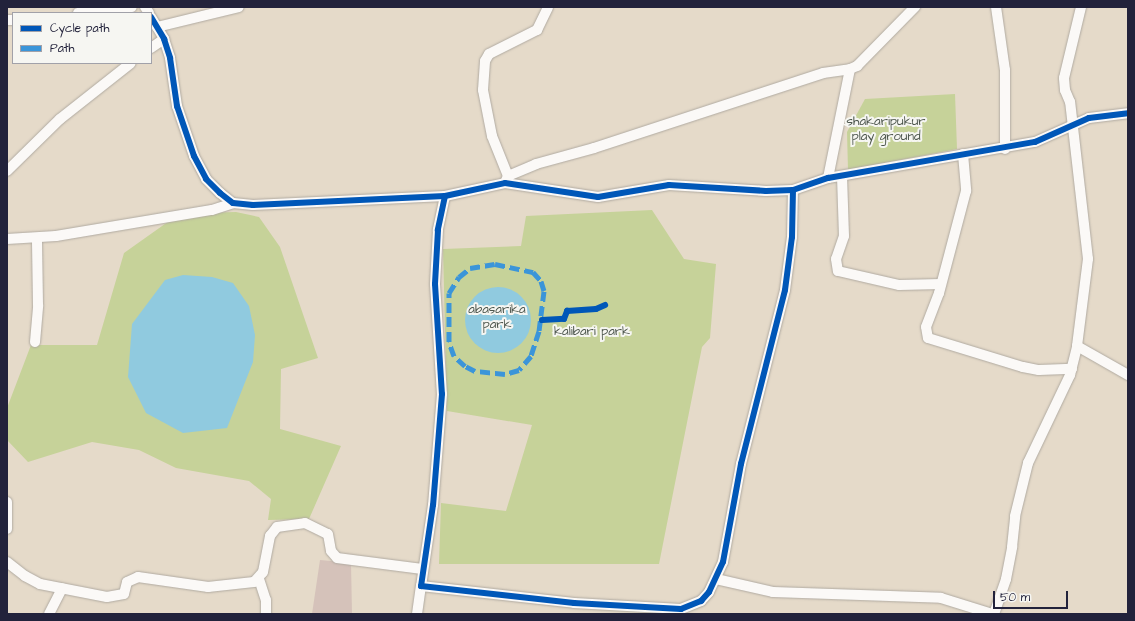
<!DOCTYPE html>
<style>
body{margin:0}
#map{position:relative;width:1135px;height:621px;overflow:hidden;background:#e5dac9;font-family:"Architects Daughter",sans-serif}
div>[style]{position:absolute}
.green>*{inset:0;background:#c6d299}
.water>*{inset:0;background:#90cadf}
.round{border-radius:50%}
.building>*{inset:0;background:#d5c2ba}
.roads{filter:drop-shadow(0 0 1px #b0aaa1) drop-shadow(0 0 1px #b0aaa1)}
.street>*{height:10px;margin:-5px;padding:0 5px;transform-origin:5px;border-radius:5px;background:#fbf9f7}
.quiet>*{height:5px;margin-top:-2.5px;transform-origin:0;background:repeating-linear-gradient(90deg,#3b95d9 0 10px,transparent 0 15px)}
.cycleway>*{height:6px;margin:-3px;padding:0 3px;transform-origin:3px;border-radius:3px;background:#0057b8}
span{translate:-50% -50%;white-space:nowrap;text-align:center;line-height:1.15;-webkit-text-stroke:4px #f6f6f2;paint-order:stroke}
.park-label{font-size:13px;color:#4c554c}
.frame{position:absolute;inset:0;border:8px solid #22223b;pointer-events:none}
.legend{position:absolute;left:12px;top:12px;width:140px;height:52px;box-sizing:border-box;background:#f6f6f2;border:1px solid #a1a1a9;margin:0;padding:5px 7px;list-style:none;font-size:12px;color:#22223b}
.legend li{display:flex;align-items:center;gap:8px;height:20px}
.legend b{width:20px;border:1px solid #a1a1a9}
.scale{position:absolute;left:993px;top:591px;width:75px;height:18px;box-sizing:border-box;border:2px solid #22223b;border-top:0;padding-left:5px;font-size:12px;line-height:14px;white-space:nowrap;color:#22223b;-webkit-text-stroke:3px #f6f6f2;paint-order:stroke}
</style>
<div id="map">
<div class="green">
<i style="clip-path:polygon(955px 94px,957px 149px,848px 170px,847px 132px,865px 99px)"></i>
<i style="clip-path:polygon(186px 209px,200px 213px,236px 212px,259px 217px,280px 247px,318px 358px,281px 369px,280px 429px,341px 446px,309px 519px,268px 520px,271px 499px,249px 481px,176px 468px,139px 450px,92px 442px,28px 462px,7px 440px,7px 408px,31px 345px,97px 345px,124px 253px)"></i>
<i style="clip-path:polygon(652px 210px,684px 259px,716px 264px,710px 338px,702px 347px,659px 564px,439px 564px,441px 503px,506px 511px,532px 425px,447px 411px,443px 249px,521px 246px,526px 216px)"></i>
</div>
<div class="water">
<i style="clip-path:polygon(183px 275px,212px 277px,233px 283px,249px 306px,255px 335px,253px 362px,227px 428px,183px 433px,146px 413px,128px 377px,132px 324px,165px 280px)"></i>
<i class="round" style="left:465px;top:287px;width:66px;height:66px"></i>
</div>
<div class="building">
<i style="clip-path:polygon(320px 560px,351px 563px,352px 614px,312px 614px)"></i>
</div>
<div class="roads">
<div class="street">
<i style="left:145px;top:7px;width:7px;rotate:56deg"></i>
<i style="left:996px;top:7px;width:64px;rotate:81.9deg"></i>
<i style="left:1005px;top:70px;width:79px;rotate:90deg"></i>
<i style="left:78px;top:13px;width:54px;rotate:-6.3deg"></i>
<i style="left:151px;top:17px;width:26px;rotate:59deg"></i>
<i style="left:164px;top:39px;width:20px;rotate:72deg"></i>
<i style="left:170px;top:58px;width:49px;rotate:81.7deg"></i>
<i style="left:177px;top:106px;width:53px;rotate:71.2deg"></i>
<i style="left:194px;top:156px;width:26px;rotate:62deg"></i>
<i style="left:206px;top:179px;width:20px;rotate:45deg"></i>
<i style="left:220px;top:193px;width:16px;rotate:38deg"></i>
<i style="left:233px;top:203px;width:20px;rotate:6deg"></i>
<i style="left:253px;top:205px;width:192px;rotate:-2.7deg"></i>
<i style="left:445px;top:196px;width:61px;rotate:-12.2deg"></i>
<i style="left:505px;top:183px;width:94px;rotate:8.6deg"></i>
<i style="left:598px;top:197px;width:72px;rotate:-9.6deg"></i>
<i style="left:669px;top:185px;width:97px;rotate:3.5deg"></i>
<i style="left:766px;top:191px;width:27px;rotate:-2deg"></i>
<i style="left:793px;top:190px;width:37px;rotate:-19deg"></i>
<i style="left:828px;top:178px;width:210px;rotate:-9.9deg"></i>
<i style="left:1035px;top:142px;width:59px;rotate:-24deg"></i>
<i style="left:1089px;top:118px;width:39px;rotate:-7deg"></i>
<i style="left:7px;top:20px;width:6px"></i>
<i style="left:157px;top:27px;width:84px;rotate:-13.7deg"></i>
<i style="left:151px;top:48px;width:16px;rotate:-35deg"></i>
<i style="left:963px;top:154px;width:37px;rotate:85deg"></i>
<i style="left:966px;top:191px;width:106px;rotate:104.8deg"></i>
<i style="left:939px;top:293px;width:36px;rotate:111deg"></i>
<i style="left:926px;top:327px;width:11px;rotate:80deg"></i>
<i style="left:928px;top:338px;width:99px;rotate:17deg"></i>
<i style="left:1023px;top:367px;width:16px;rotate:11deg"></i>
<i style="left:1039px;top:370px;width:33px;rotate:-2deg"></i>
<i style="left:7px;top:171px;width:74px;rotate:-44.5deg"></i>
<i style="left:60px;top:119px;width:90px;rotate:-38.3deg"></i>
<i style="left:508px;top:176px;width:43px;rotate:-111.8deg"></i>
<i style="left:492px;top:136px;width:47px;rotate:-101.1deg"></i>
<i style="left:483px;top:90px;width:29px;rotate:-86deg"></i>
<i style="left:485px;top:61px;width:8px;rotate:-60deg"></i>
<i style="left:489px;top:54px;width:54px;rotate:-26.6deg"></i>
<i style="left:537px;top:30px;width:25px;rotate:-64deg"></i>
<i style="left:842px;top:176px;width:60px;rotate:88.1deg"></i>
<i style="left:844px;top:236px;width:24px;rotate:109deg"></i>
<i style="left:836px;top:259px;width:12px;rotate:81deg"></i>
<i style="left:838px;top:271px;width:63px;rotate:12.9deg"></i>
<i style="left:899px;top:285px;width:42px;rotate:-1.4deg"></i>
<i style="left:828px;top:178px;width:111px;rotate:-78.6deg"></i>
<i style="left:850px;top:69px;width:8px;rotate:-23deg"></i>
<i style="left:857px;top:66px;width:83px;rotate:-45.5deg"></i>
<i style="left:505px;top:183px;width:8px;rotate:-67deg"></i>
<i style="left:508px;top:176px;width:30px;rotate:-23deg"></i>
<i style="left:536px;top:164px;width:60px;rotate:-15.4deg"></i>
<i style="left:594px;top:148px;width:241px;rotate:-18.1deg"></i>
<i style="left:823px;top:73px;width:27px;rotate:-8deg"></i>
<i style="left:445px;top:196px;width:35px;rotate:102deg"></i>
<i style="left:438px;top:230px;width:54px;rotate:93.2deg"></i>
<i style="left:435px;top:284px;width:110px;rotate:86.4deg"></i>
<i style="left:442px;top:394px;width:111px;rotate:94.6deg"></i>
<i style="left:433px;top:505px;width:82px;rotate:98.4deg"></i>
<i style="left:421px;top:586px;width:154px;rotate:6.3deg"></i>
<i style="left:574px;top:603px;width:107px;rotate:3.2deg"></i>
<i style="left:681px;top:609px;width:22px;rotate:-22deg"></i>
<i style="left:701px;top:601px;width:12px;rotate:-48deg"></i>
<i style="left:709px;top:592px;width:33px;rotate:-65deg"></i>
<i style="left:723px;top:562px;width:100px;rotate:-79.6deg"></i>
<i style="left:741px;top:464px;width:179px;rotate:-75.8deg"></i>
<i style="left:785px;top:290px;width:53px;rotate:-82.5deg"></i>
<i style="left:792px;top:237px;width:47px;rotate:-88.8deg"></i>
<i style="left:7px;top:239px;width:49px;rotate:-3.5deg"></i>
<i style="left:56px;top:236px;width:158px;rotate:-9.5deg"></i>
<i style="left:212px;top:210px;width:22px;rotate:-18deg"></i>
<i style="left:35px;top:342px;width:37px;rotate:-85deg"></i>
<i style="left:38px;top:305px;width:66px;rotate:-90.9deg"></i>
<i style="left:1077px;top:346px;width:59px;rotate:29.6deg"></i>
<i style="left:7px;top:502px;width:27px;rotate:90deg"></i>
<i style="left:7px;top:562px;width:23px;rotate:38deg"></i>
<i style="left:25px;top:576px;width:17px;rotate:28deg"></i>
<i style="left:40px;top:584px;width:68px;rotate:11deg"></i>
<i style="left:107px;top:597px;width:17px;rotate:-10deg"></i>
<i style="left:124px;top:594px;width:12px;rotate:-76deg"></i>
<i style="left:127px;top:582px;width:12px;rotate:-24deg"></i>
<i style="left:138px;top:577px;width:71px;rotate:8.1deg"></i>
<i style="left:208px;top:587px;width:46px;rotate:-6.2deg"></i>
<i style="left:254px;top:582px;width:13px;rotate:-48deg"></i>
<i style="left:263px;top:572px;width:37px;rotate:-79deg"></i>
<i style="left:270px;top:536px;width:11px;rotate:-52deg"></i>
<i style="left:277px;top:527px;width:28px;rotate:-8deg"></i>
<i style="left:305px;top:523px;width:25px;rotate:26deg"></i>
<i style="left:328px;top:534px;width:17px;rotate:80deg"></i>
<i style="left:331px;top:551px;width:9px;rotate:49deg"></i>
<i style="left:337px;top:558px;width:86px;rotate:7.4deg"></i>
<i style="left:259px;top:579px;width:22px;rotate:72deg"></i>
<i style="left:266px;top:600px;width:14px;rotate:90deg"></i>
<i style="left:716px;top:579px;width:58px;rotate:12.8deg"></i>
<i style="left:773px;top:592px;width:168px;rotate:2deg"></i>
<i style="left:941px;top:598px;width:53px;rotate:17.4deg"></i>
<i style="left:49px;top:614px;width:29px;rotate:-63deg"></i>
<i style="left:417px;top:614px;width:28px;rotate:-82deg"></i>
<i style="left:994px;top:614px;width:37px;rotate:-71deg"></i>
<i style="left:1006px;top:579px;width:33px;rotate:-79deg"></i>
<i style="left:1012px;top:547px;width:31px;rotate:-84deg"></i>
<i style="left:1015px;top:516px;width:55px;rotate:-76.2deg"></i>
<i style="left:1028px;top:463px;width:98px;rotate:-64.5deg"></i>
<i style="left:1070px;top:375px;width:30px;rotate:-76deg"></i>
<i style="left:1077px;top:346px;width:88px;rotate:-82.8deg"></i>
<i style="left:1088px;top:259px;width:158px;rotate:-96.5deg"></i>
<i style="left:1070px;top:102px;width:13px;rotate:-113deg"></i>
<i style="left:1065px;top:90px;width:12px;rotate:-95deg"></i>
<i style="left:1064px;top:78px;width:73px;rotate:-76.5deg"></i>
</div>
</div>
<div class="quiet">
<i style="left:495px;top:264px;width:39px;rotate:12deg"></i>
<i style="left:533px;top:272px;width:12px;rotate:48deg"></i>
<i style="left:541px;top:281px;width:10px;rotate:73deg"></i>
<i style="left:544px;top:291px;width:40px;rotate:97.1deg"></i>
<i style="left:539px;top:331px;width:26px;rotate:108deg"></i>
<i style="left:531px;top:356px;width:18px;rotate:131deg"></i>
<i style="left:519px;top:370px;width:15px;rotate:164deg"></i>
<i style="left:505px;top:374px;width:30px;rotate:-174deg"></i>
<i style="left:475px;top:371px;width:11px;rotate:-153deg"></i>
<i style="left:465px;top:366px;width:15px;rotate:-138deg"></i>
<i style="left:454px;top:356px;width:15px;rotate:-110deg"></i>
<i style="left:449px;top:342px;width:49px;rotate:-90deg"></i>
<i style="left:449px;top:293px;width:19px;rotate:-58deg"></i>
<i style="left:459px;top:277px;width:14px;rotate:-39deg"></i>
<i style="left:470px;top:268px;width:25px;rotate:-9deg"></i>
</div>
<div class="cycleway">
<i style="left:151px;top:17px;width:26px;rotate:59deg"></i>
<i style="left:164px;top:39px;width:20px;rotate:72deg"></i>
<i style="left:170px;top:58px;width:49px;rotate:81.7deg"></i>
<i style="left:177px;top:106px;width:53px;rotate:71.2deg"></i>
<i style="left:194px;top:156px;width:26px;rotate:62deg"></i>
<i style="left:206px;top:179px;width:20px;rotate:45deg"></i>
<i style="left:220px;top:193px;width:16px;rotate:38deg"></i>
<i style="left:233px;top:203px;width:20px;rotate:6deg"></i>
<i style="left:253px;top:205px;width:192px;rotate:-2.7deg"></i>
<i style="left:445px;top:196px;width:61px;rotate:-12.2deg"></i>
<i style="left:505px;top:183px;width:94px;rotate:8.6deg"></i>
<i style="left:598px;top:197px;width:72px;rotate:-9.6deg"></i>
<i style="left:669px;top:185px;width:97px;rotate:3.5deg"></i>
<i style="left:766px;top:191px;width:27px;rotate:-2deg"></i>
<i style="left:793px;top:190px;width:37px;rotate:-19deg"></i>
<i style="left:828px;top:178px;width:210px;rotate:-9.9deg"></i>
<i style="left:1035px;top:142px;width:59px;rotate:-24deg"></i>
<i style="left:1089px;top:118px;width:39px;rotate:-7deg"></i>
<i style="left:445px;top:196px;width:35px;rotate:102deg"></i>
<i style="left:438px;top:230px;width:54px;rotate:93.2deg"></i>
<i style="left:435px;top:284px;width:110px;rotate:86.4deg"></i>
<i style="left:442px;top:394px;width:111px;rotate:94.6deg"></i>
<i style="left:433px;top:505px;width:82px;rotate:98.4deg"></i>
<i style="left:421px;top:586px;width:154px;rotate:6.3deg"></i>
<i style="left:574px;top:603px;width:107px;rotate:3.2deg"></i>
<i style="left:681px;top:609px;width:22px;rotate:-22deg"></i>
<i style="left:701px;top:601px;width:12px;rotate:-48deg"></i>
<i style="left:709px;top:592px;width:33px;rotate:-65deg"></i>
<i style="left:723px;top:562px;width:100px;rotate:-79.6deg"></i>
<i style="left:741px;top:464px;width:179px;rotate:-75.8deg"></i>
<i style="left:785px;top:290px;width:53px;rotate:-82.5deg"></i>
<i style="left:792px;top:237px;width:47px;rotate:-88.8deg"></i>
<i style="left:542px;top:320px;width:22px;rotate:-3deg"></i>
<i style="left:564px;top:319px;width:9px;rotate:-69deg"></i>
<i style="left:567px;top:311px;width:29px;rotate:-4deg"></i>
<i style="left:596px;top:309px;width:10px;rotate:-24deg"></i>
</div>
<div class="park-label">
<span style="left:886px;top:129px">shakaripukur<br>play ground</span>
<span style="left:497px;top:317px">abasarika<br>park</span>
<span style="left:592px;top:331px">kalibari park</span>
</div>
<div class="frame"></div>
<ul class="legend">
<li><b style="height:5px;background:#0057b8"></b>Cycle path</li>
<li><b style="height:5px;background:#3b95d9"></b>Path</li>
</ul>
<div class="scale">50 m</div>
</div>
